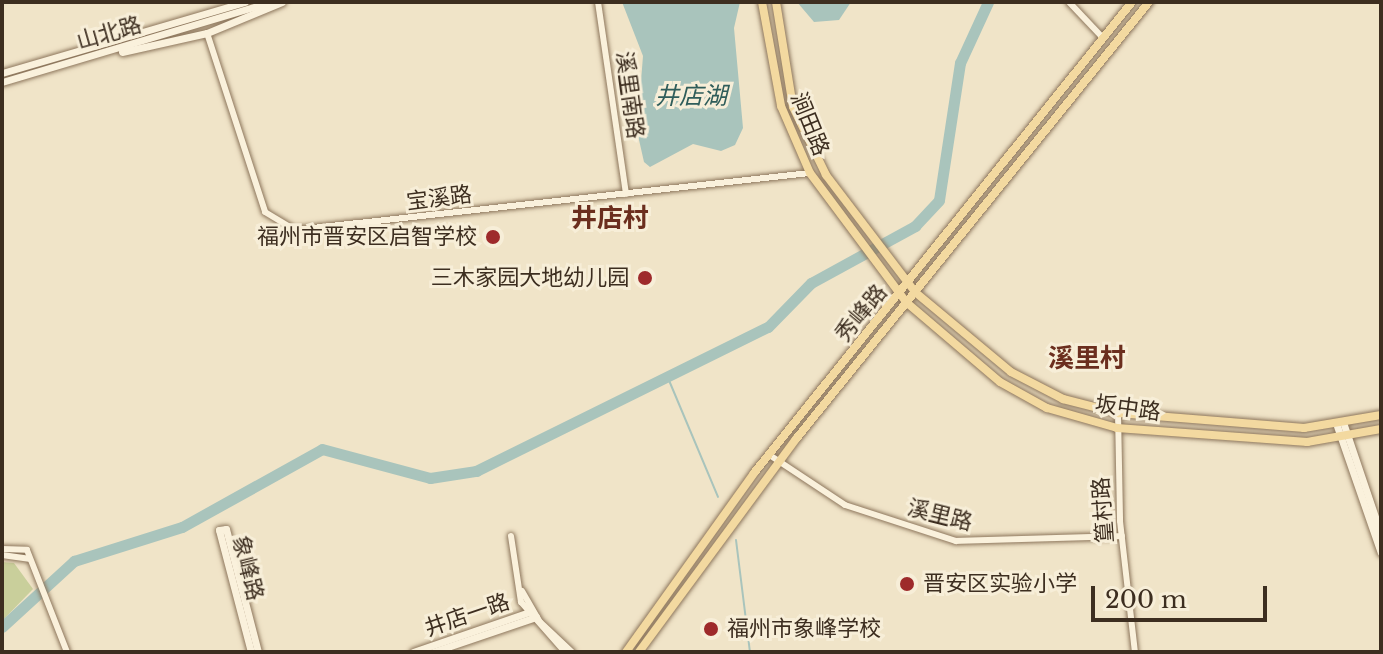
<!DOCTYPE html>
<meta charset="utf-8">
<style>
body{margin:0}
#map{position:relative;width:1383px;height:654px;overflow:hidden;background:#f0e4c8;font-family:"Libre Baskerville","Noto Sans SC",serif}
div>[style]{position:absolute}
.green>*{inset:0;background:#c9cf9b}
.water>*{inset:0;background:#a9c4bc}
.stream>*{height:2px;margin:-1px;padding:0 1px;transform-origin:1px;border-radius:1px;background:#a9c4bc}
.river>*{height:11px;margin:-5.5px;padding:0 5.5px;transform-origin:5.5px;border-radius:5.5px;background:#a9c4bc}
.roads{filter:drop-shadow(0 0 2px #8d765c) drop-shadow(0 0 2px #8d765c)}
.tertiary>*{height:6px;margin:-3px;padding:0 3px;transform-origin:3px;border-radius:3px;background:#faf1dc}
.secondary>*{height:7px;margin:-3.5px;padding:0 3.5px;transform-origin:3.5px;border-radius:3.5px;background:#faf1dc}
.primary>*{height:8px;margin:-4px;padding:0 4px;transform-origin:4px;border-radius:4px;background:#f3d9a0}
.dots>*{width:22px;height:22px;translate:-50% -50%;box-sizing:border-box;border:4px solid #f7eed8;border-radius:50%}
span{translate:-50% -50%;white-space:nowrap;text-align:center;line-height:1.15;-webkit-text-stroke:6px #f7eed8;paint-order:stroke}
.street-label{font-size:22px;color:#3d2e20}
.poi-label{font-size:22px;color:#3d2e20}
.right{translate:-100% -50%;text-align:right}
.left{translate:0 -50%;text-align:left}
.water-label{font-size:24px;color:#2f5d5a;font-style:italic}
.quarter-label{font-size:26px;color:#6b2e1e;font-weight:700}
.frame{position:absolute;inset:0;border:4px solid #3d2e20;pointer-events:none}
.scale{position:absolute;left:1091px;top:586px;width:176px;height:36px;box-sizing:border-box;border:4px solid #3d2e20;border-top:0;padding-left:10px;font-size:24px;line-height:28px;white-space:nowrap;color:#3d2e20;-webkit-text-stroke:6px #f7eed8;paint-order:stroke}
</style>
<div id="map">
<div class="green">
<i style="clip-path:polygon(2px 562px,14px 563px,33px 589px,2px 621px)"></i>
</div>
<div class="water">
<i style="clip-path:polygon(622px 2px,740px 2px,734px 28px,743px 128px,735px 145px,721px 151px,693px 144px,650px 167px,644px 162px,637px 131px,643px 56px)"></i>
<i style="clip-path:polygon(797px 2px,851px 2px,839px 20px,814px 22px)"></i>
</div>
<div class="stream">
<i style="left:668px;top:378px;width:129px;rotate:67.2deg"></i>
<i style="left:736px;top:540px;width:113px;rotate:82.9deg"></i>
</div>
<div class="river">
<i style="left:2px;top:627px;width:98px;rotate:-42.5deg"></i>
<i style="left:74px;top:561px;width:113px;rotate:-17.5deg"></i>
<i style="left:182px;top:527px;width:160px;rotate:-29.1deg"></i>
<i style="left:322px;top:449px;width:112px;rotate:15deg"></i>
<i style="left:430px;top:478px;width:47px;rotate:-8.7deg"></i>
<i style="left:476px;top:471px;width:326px;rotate:-26.3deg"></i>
<i style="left:768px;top:327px;width:62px;rotate:-45.7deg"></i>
<i style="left:811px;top:283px;width:119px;rotate:-28.7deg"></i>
<i style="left:915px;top:226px;width:35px;rotate:-47deg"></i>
<i style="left:939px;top:200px;width:139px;rotate:-81.3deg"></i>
<i style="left:960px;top:63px;width:67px;rotate:-65.3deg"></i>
</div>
<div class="roads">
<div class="tertiary">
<i style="left:598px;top:2px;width:194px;rotate:81.7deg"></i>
<i style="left:1069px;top:2px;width:50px;rotate:46.6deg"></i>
<i style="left:207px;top:33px;width:188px;rotate:72deg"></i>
<i style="left:265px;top:212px;width:35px;rotate:31deg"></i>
<i style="left:295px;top:230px;width:518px;rotate:-6.32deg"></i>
<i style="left:1118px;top:413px;width:108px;rotate:88.9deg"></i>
<i style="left:1120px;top:521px;width:132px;rotate:83.5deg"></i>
<i style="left:768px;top:454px;width:92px;rotate:33.5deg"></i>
<i style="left:845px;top:505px;width:117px;rotate:18deg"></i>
<i style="left:956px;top:541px;width:166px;rotate:-1.7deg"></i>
<i style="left:511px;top:536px;width:67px;rotate:81.4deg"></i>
<i style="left:521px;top:602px;width:67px;rotate:48.7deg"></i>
<i style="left:2px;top:549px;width:25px;rotate:2deg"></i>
<i style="left:27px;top:550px;width:110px;rotate:68.6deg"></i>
<i style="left:2px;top:555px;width:27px;rotate:8deg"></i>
<i style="left:522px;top:591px;width:36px;rotate:60deg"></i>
<i style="left:540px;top:622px;width:44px;rotate:43.2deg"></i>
</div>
<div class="secondary">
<i style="left:122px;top:52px;width:87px;rotate:-12.6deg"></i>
<i style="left:207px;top:33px;width:81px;rotate:-22.5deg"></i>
<i style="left:2px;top:73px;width:253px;rotate:-16.3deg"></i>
<i style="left:2px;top:82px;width:280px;rotate:-16.6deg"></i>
<i style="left:1344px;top:425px;width:115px;rotate:71.3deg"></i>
<i style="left:1337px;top:426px;width:134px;rotate:70.9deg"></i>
<i style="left:226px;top:529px;width:7px;rotate:172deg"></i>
<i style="left:219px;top:530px;width:126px;rotate:75.3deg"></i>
<i style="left:226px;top:529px;width:127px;rotate:75.4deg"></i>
<i style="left:413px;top:652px;width:126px;rotate:-19deg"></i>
<i style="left:433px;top:652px;width:109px;rotate:-18.8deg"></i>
</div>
<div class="primary">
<i style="left:762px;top:2px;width:106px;rotate:79.6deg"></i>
<i style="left:781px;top:106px;width:73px;rotate:66.6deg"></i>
<i style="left:810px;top:173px;width:161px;rotate:53.3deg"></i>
<i style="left:906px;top:302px;width:123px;rotate:40.4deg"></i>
<i style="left:1000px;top:382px;width:54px;rotate:29deg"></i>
<i style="left:1047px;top:408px;width:73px;rotate:15.9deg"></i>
<i style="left:1117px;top:428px;width:191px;rotate:4.2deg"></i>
<i style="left:1307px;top:442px;width:75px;rotate:-10deg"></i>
<i style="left:776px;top:2px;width:106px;rotate:80.8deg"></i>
<i style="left:793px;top:107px;width:76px;rotate:64.1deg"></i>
<i style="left:826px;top:175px;width:147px;rotate:52.7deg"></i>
<i style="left:915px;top:292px;width:125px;rotate:39.8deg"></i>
<i style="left:1011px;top:372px;width:59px;rotate:27.4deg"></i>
<i style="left:1063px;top:399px;width:57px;rotate:14.3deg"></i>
<i style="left:1118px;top:413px;width:187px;rotate:4.6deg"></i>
<i style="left:1304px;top:428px;width:78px;rotate:-9.6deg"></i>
<i style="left:626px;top:652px;width:220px;rotate:-54.4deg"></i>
<i style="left:754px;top:473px;width:604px;rotate:-51.25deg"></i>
<i style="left:639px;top:652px;width:265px;rotate:-53.6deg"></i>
<i style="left:796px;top:439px;width:562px;rotate:-51.07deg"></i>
</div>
</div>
<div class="dots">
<i style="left:493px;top:237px;background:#9e2a2b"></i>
<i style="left:645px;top:278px;background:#9e2a2b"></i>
<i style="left:907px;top:584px;background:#9e2a2b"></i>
<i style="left:711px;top:629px;background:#9e2a2b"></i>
</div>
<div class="street-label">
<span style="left:109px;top:33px;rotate:-16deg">山北路</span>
<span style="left:630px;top:95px;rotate:82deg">溪里南路</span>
<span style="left:810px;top:124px;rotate:68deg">涧田路</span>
<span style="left:439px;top:198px;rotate:-7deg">宝溪路</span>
<span style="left:861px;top:313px;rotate:-50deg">秀峰路</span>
<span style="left:1128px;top:408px;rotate:8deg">坂中路</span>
<span style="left:1103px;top:510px;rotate:-94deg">篁村路</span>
<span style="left:940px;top:515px;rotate:14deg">溪里路</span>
<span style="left:248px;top:568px;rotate:76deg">象峰路</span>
<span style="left:467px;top:615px;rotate:-19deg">井店一路</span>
</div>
<div class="poi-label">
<span class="right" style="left:477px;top:237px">福州市晋安区启智学校</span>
<span class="right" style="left:629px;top:278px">三木家园大地幼儿园</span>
<span class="left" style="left:923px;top:584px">晋安区实验小学</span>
<span class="left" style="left:727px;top:629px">福州市象峰学校</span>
</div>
<div class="water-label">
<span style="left:691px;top:96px">井店湖</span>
</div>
<div class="quarter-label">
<span style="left:610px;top:219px">井店村</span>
<span style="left:1087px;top:359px">溪里村</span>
</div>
<div class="frame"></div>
<div class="scale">200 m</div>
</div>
